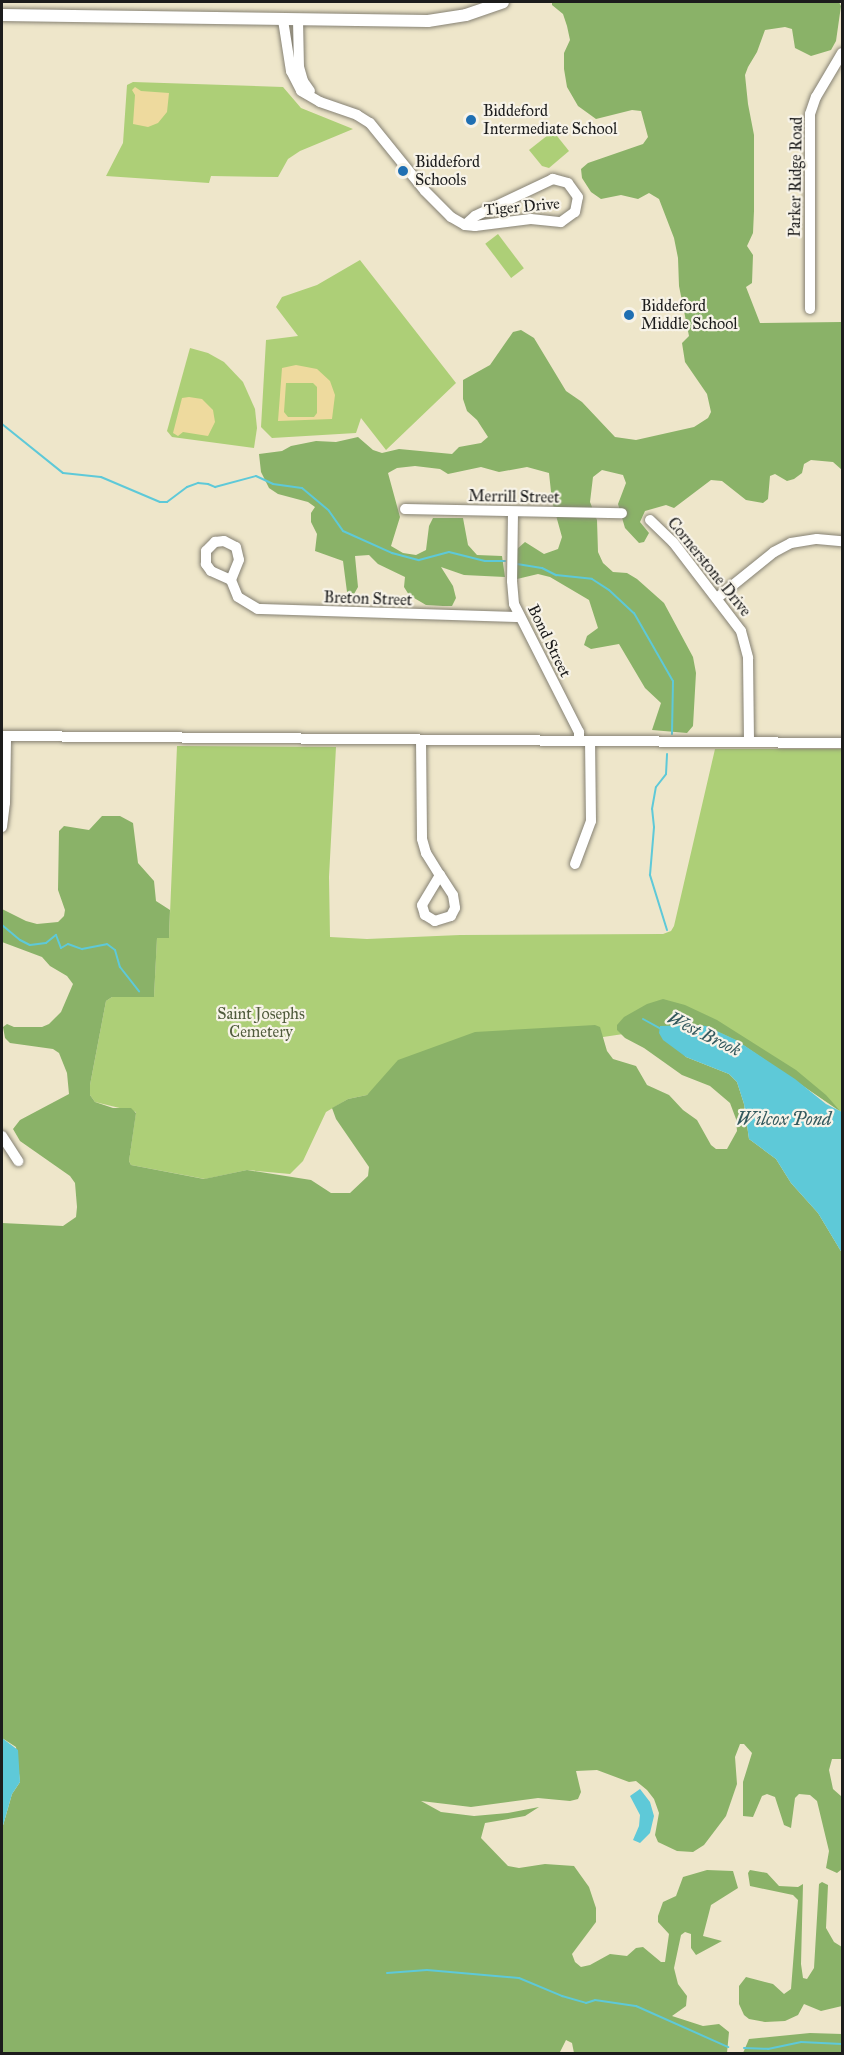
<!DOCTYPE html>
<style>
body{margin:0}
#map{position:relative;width:844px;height:2055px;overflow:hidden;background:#eee6ca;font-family:"IM FELL Great Primer",serif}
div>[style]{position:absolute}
.green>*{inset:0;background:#adcf77;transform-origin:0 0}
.forest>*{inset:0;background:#8ab268}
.sand>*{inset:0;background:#eeda9e}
.water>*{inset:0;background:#5ec9d8}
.stream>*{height:2px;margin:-1px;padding:0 1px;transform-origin:1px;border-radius:1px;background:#5ec9d8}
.roads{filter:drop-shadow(0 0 2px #858173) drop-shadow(0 0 2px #858173)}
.minor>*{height:10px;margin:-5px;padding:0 5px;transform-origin:5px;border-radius:5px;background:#fff}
.tertiary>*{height:12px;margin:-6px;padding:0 6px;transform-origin:6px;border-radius:6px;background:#fff}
.dots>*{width:16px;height:16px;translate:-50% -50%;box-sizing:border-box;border:3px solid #f7f3e8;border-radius:50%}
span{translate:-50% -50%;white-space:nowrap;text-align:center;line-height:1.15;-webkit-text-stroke:4.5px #f7f3e8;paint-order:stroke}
.poi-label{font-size:16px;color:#1c1c1c}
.left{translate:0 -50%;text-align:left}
.street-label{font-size:16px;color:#1c1c1c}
.park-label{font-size:16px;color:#4f5b3c}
.water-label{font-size:18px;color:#33595e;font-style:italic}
.frame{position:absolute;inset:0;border:3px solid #1c1c1c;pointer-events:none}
</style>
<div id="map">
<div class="green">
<i style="clip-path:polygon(133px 82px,283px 87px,301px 108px,353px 129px,300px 151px,288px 159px,278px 177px,211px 176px,209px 183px,106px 176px,123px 143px,127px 85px)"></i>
<i style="clip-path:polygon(553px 131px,569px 151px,549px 168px,542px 166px,529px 150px)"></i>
<i style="left:498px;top:234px;width:43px;height:16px;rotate:53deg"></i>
<i style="clip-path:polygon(360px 260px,456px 383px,386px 450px,361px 418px,356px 433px,272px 438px,261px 427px,266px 340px,298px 336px,276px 307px,282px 297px,317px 285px)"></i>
<i style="clip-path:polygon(190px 348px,208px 353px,224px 362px,243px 382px,255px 409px,257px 428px,254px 448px,172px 437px,167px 431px)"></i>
<i style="clip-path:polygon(177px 746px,336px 747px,329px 877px,330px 937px,367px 939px,460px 935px,663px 934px,671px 931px,674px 926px,715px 749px,842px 749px,842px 1112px,736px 1040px,637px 1032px,576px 1041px,373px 1090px,367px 1095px,348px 1099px,326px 1112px,303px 1161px,290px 1174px,247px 1170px,205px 1179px,131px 1165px,129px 1161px,136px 1112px,95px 1102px,90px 1095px,90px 1085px,106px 1001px,112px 997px,154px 997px,157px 937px,169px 938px)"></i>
</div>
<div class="forest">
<i style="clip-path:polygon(552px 2px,839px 2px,841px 6px,836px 41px,831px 50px,811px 56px,795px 48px,792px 29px,785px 27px,765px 30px,757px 52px,748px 67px,745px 75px,748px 104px,754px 135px,754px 211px,753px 233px,747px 246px,753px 255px,752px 283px,746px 287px,760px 323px,842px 322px,842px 470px,833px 462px,811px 460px,804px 464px,802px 473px,794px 479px,787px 481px,775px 474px,770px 476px,768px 499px,763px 503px,746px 500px,722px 481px,711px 480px,674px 508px,666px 505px,645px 511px,640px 522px,649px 533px,644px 542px,639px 543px,625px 528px,618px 504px,626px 483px,623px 475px,602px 470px,593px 477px,590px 502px,597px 520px,598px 552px,603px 563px,613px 572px,627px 573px,637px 579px,664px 603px,693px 657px,696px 673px,693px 726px,687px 733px,652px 730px,661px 703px,645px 688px,619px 644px,591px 649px,584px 645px,587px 636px,598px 628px,589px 600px,550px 577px,538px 574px,517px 579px,514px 569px,517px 549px,525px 542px,544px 554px,558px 549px,562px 537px,552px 501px,549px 473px,527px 467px,499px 472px,481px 467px,448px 474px,440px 469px,415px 466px,397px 468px,388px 473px,400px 517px,391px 546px,403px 553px,416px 555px,426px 550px,429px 526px,433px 518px,463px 518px,468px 545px,477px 555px,502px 556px,505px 577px,464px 575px,441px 567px,453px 586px,456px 598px,452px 606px,443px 606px,426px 605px,409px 595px,404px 587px,405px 577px,378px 564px,369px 555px,355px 556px,358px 587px,354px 594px,347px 592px,343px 561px,315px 551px,317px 534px,311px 522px,311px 513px,315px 507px,308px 502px,278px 494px,269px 488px,261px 472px,259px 454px,282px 451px,291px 446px,316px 441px,336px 442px,358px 437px,373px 450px,382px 453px,399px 449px,452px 454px,459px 447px,481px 443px,488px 437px,477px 420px,467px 411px,463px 399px,463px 380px,490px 365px,513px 332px,521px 330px,534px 338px,566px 391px,582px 402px,615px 437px,636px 440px,694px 427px,708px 418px,711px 412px,707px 394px,685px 362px,682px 343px,689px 336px,679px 286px,678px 258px,674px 238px,659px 199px,649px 193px,638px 199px,621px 195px,601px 199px,591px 192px,582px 178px,581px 169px,588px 163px,643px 144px,648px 137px,641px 111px,632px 110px,596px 119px,578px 106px,567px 87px,564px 69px,564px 53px,570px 40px,567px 26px,563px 14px,552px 5px)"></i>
<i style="clip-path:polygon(102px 816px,120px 816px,133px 823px,138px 863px,154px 881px,156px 901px,170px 910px,169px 938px,157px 938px,154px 997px,112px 997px,106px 1001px,90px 1085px,90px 1095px,95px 1102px,113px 1108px,131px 1108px,136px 1113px,129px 1161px,131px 1165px,204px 1179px,247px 1170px,311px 1180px,331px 1193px,350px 1193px,368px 1176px,369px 1167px,336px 1119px,332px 1108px,348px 1099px,367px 1095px,398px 1060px,475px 1032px,595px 1025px,600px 1027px,607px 1051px,613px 1059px,636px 1066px,647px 1085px,669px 1095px,683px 1110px,697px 1120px,711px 1145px,716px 1149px,727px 1149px,737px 1131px,736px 1119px,730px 1103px,710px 1086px,682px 1075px,644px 1048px,625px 1038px,617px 1030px,617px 1025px,624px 1017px,647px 1004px,663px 999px,685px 1005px,717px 1020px,796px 1070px,826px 1095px,841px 1112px,736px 1040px,706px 1026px,660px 1026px,686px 1057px,729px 1074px,737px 1082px,744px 1104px,749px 1139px,776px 1159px,791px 1183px,818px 1213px,842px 1253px,842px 1759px,832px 1759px,829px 1770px,833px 1789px,842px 1797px,842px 1869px,837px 1873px,826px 1868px,829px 1851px,817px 1801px,810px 1795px,799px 1794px,795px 1798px,791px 1828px,784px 1825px,775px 1797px,767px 1794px,762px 1796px,753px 1817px,743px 1816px,743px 1782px,752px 1753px,744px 1744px,740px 1744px,735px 1757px,737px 1784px,726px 1816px,704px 1845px,693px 1852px,677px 1851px,658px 1842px,655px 1835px,659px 1813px,654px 1799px,647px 1790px,636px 1781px,629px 1782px,597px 1770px,576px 1771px,581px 1792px,578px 1799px,570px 1801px,538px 1798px,471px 1807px,421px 1801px,441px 1812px,474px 1816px,508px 1813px,539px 1807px,525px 1816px,485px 1823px,481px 1838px,508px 1866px,519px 1868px,545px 1864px,574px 1866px,589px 1887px,596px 1908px,596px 1922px,572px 1954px,575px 1962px,581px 1967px,590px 1965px,610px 1954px,627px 1956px,636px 1948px,643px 1947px,661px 1962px,665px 1962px,669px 1934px,658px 1922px,658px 1916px,663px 1902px,676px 1896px,683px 1877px,707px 1870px,733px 1871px,738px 1888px,711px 1905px,703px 1936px,722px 1941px,696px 1955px,691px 1948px,691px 1934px,685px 1932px,681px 1935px,674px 1968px,678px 1984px,687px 1996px,686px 2006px,672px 2016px,703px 2026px,719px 2024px,729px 2032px,727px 2053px,574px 2053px,572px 2043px,566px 2040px,559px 2054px,2px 2053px,2px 1829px,12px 1794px,20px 1782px,16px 1747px,2px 1738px,2px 1223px,63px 1226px,76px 1217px,77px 1207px,75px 1183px,70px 1176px,20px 1141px,13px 1129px,20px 1120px,69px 1094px,67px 1073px,59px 1053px,53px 1049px,10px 1043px,5px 1038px,3px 1027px,7px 1024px,14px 1027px,42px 1027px,49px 1024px,61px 1012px,73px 984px,67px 976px,50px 966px,42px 957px,2px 942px,2px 909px,26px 921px,37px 924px,58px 922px,64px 916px,65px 910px,58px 890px,59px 831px,64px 826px,89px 830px)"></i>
<i style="clip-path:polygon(750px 1870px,767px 1873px,779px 1886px,798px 1887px,803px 1884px,801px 1964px,803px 1978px,807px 1979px,814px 1968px,819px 1884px,822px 1882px,828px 1885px,826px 1928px,834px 1942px,842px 1947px,842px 2006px,821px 2011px,804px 2004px,798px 2015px,785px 2021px,765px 2022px,749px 2019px,744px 2015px,739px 2004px,739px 1986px,746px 1977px,773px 1984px,784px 1994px,791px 1989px,798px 1900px,793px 1895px,750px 1886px,748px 1873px)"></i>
<i style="clip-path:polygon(810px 2033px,842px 2034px,842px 2053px,743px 2053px,749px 2039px)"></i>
</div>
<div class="sand">
<i style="clip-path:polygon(135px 87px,141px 91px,169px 93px,167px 112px,158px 123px,148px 127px,133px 124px,135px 95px,132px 90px)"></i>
<i style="clip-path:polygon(evenodd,296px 365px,317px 369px,330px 381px,335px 395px,332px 419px,278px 421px,282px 368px,296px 365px,286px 383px,313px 383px,317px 387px,317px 413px,314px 417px,288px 417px,284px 412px,286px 383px)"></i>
<i style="clip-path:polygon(189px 397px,202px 399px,213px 410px,215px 422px,208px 436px,183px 432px,178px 436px,173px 433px,182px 398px)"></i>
</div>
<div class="water">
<i style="clip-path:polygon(697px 1025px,706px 1026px,736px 1040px,795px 1079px,826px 1104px,842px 1112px,842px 1253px,818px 1213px,791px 1183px,776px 1159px,749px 1139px,744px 1104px,737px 1082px,729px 1074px,686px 1057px,663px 1040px,659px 1033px,660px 1026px)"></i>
<i style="clip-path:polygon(2px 1738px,18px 1750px,20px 1782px,12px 1794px,2px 1829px,2px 1863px)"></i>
<i style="clip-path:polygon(640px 1789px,650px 1802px,654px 1816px,650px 1833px,640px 1843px,633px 1840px,639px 1826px,640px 1815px,630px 1796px)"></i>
</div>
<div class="stream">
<i style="left:2px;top:424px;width:78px;rotate:38.8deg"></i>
<i style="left:63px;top:473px;width:38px;rotate:6deg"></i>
<i style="left:101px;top:477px;width:64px;rotate:23deg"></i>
<i style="left:160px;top:502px;width:7px"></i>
<i style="left:167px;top:502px;width:25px;rotate:-37deg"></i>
<i style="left:187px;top:487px;width:12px;rotate:-20deg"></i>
<i style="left:198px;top:483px;width:10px;rotate:6deg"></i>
<i style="left:208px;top:484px;width:8px;rotate:23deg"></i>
<i style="left:215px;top:487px;width:42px;rotate:-15deg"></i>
<i style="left:256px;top:476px;width:19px;rotate:25deg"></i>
<i style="left:273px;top:484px;width:29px;rotate:8deg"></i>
<i style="left:302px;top:488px;width:35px;rotate:40deg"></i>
<i style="left:329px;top:511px;width:24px;rotate:55deg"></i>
<i style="left:343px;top:531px;width:54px;rotate:24.2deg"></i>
<i style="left:392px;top:553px;width:28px;rotate:15deg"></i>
<i style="left:419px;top:560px;width:31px;rotate:-15deg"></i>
<i style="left:449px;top:552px;width:37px;rotate:14deg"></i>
<i style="left:485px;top:561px;width:20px"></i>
<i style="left:517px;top:564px;width:25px;rotate:9deg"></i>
<i style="left:542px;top:568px;width:16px;rotate:27deg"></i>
<i style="left:556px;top:575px;width:36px;rotate:6deg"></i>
<i style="left:592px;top:579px;width:20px;rotate:33deg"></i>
<i style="left:609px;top:590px;width:34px;rotate:43deg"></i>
<i style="left:634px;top:613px;width:78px;rotate:60.2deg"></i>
<i style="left:673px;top:681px;width:53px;rotate:91.1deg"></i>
<i style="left:2px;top:925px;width:23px;rotate:40deg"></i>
<i style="left:20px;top:940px;width:11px;rotate:27deg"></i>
<i style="left:30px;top:945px;width:16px;rotate:-7deg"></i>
<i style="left:46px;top:943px;width:13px;rotate:-39deg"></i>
<i style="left:56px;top:935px;width:14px;rotate:69deg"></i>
<i style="left:61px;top:948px;width:8px;rotate:-30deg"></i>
<i style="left:68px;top:944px;width:15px;rotate:20deg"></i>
<i style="left:82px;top:949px;width:25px;rotate:-11deg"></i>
<i style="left:107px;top:944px;width:10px;rotate:37deg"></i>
<i style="left:115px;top:950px;width:18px;rotate:74deg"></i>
<i style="left:120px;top:967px;width:31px;rotate:52deg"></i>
<i style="left:667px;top:930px;width:58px;rotate:-107.2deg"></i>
<i style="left:650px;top:875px;width:48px;rotate:-85.2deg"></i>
<i style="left:654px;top:827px;width:18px;rotate:-96deg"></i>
<i style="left:652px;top:809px;width:22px;rotate:-80deg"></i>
<i style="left:656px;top:787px;width:16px;rotate:-52deg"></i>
<i style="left:666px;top:774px;width:20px;rotate:-87deg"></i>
<i style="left:643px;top:1019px;width:21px;rotate:29deg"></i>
<i style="left:387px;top:1973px;width:40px;rotate:-4.3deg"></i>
<i style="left:427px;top:1970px;width:92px;rotate:5deg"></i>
<i style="left:519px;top:1978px;width:47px;rotate:22.7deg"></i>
<i style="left:562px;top:1996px;width:25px;rotate:16deg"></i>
<i style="left:586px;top:2003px;width:9px;rotate:-18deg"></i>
<i style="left:595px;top:2000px;width:41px;rotate:8.3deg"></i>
<i style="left:636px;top:2006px;width:101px;rotate:24deg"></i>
<i style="left:744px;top:2048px;width:24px;rotate:2deg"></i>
<i style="left:768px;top:2049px;width:34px;rotate:-12deg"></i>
<i style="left:801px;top:2042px;width:41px;rotate:2.8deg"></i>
</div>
<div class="roads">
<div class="minor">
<i style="left:283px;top:20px;width:52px;rotate:81.1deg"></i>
<i style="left:291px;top:71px;width:22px;rotate:63deg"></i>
<i style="left:301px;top:91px;width:22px;rotate:30deg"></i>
<i style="left:320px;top:102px;width:39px;rotate:19deg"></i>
<i style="left:357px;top:115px;width:15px;rotate:32deg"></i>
<i style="left:370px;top:123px;width:87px;rotate:51deg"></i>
<i style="left:425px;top:191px;width:37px;rotate:45deg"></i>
<i style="left:451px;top:217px;width:16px;rotate:30deg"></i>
<i style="left:465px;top:225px;width:10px;rotate:6deg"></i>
<i style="left:475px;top:226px;width:56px;rotate:-7.1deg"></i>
<i style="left:531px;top:219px;width:30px;rotate:6deg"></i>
<i style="left:561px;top:222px;width:17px;rotate:-36deg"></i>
<i style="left:575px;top:212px;width:15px;rotate:-79deg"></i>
<i style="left:578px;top:197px;width:17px;rotate:-126deg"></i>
<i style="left:568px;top:183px;width:16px;rotate:-165deg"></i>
<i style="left:553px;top:179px;width:86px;rotate:154.6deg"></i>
<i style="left:475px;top:216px;width:13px;rotate:138deg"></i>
<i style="left:298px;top:20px;width:47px;rotate:88.8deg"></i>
<i style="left:299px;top:67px;width:15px;rotate:74deg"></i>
<i style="left:303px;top:81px;width:12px;rotate:55deg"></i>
<i style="left:810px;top:309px;width:195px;rotate:-90deg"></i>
<i style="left:810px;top:114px;width:18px;rotate:-71deg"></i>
<i style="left:816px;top:97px;width:51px;rotate:-59.4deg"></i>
<i style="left:405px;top:509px;width:217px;rotate:1.1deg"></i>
<i style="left:513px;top:512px;width:69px;rotate:90.8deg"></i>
<i style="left:512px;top:581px;width:23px;rotate:85deg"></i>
<i style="left:514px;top:604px;width:144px;rotate:63.1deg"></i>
<i style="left:579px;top:732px;width:9px;rotate:90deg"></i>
<i style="left:650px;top:520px;width:32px;rotate:44deg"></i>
<i style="left:673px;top:542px;width:112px;rotate:52.6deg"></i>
<i style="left:741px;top:631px;width:28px;rotate:75deg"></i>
<i style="left:748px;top:658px;width:84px;rotate:89.3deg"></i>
<i style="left:231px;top:580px;width:22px;rotate:-156deg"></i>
<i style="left:211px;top:571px;width:9px;rotate:-126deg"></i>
<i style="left:206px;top:564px;width:13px;rotate:-90deg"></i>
<i style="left:206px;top:551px;width:13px;rotate:-45deg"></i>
<i style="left:215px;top:542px;width:9px;rotate:-6deg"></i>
<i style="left:224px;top:541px;width:13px;rotate:27deg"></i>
<i style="left:236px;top:547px;width:13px;rotate:77deg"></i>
<i style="left:239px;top:560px;width:22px;rotate:112deg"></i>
<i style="left:231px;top:580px;width:18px;rotate:68deg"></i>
<i style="left:238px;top:597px;width:23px;rotate:31deg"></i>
<i style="left:258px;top:609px;width:261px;rotate:1.8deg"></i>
<i style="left:717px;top:598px;width:73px;rotate:-38.9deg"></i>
<i style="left:774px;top:552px;width:19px;rotate:-28deg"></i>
<i style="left:791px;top:543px;width:26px;rotate:-9deg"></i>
<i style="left:817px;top:539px;width:25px;rotate:5deg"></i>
<i style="left:2px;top:736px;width:840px;rotate:0.48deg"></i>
<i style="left:421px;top:740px;width:99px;rotate:89.4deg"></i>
<i style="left:422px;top:839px;width:15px;rotate:74deg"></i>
<i style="left:426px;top:853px;width:26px;rotate:58deg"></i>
<i style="left:2px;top:827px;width:24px;rotate:-83deg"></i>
<i style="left:5px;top:803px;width:67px;rotate:-89.1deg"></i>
<i style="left:575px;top:864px;width:46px;rotate:-69.6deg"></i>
<i style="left:591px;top:821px;width:80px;rotate:-90.7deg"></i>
<i style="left:440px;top:875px;width:24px;rotate:57deg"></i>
<i style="left:453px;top:895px;width:13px;rotate:81deg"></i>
<i style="left:455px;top:908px;width:9px;rotate:117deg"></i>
<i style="left:451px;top:916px;width:17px;rotate:163deg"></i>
<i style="left:435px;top:921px;width:12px;rotate:-149deg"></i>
<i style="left:425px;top:915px;width:10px;rotate:-107deg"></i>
<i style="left:422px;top:905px;width:35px;rotate:-59deg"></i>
<i style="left:2px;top:1136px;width:30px;rotate:57deg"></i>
</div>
<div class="tertiary">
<i style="left:2px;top:15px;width:426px;rotate:0.8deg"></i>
<i style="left:428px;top:21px;width:38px;rotate:-9deg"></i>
<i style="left:466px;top:15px;width:39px;rotate:-19deg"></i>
</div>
</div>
<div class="dots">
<i style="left:471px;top:120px;background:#1f6fb2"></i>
<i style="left:403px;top:171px;background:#1f6fb2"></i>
<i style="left:629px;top:315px;background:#1f6fb2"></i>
</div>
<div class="poi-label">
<span class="left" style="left:483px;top:120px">Biddeford<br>Intermediate School</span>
<span class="left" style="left:415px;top:171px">Biddeford<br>Schools</span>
<span class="left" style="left:641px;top:315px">Biddeford<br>Middle School</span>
</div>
<div class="street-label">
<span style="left:796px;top:177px;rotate:-89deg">Parker Ridge Road</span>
<span style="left:522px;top:207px;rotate:-5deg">Tiger Drive</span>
<span style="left:514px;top:497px;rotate:1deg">Merrill Street</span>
<span style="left:709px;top:567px;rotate:51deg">Cornerstone Drive</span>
<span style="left:368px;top:599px;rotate:2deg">Breton Street</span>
<span style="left:549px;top:641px;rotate:64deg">Bond Street</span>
</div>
<div class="park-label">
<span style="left:261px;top:1023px">Saint Josephs<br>Cemetery</span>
</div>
<div class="water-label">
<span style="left:704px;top:1034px;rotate:26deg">West Brook</span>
<span style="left:784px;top:1119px">Wilcox Pond</span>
</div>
<div class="frame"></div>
</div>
